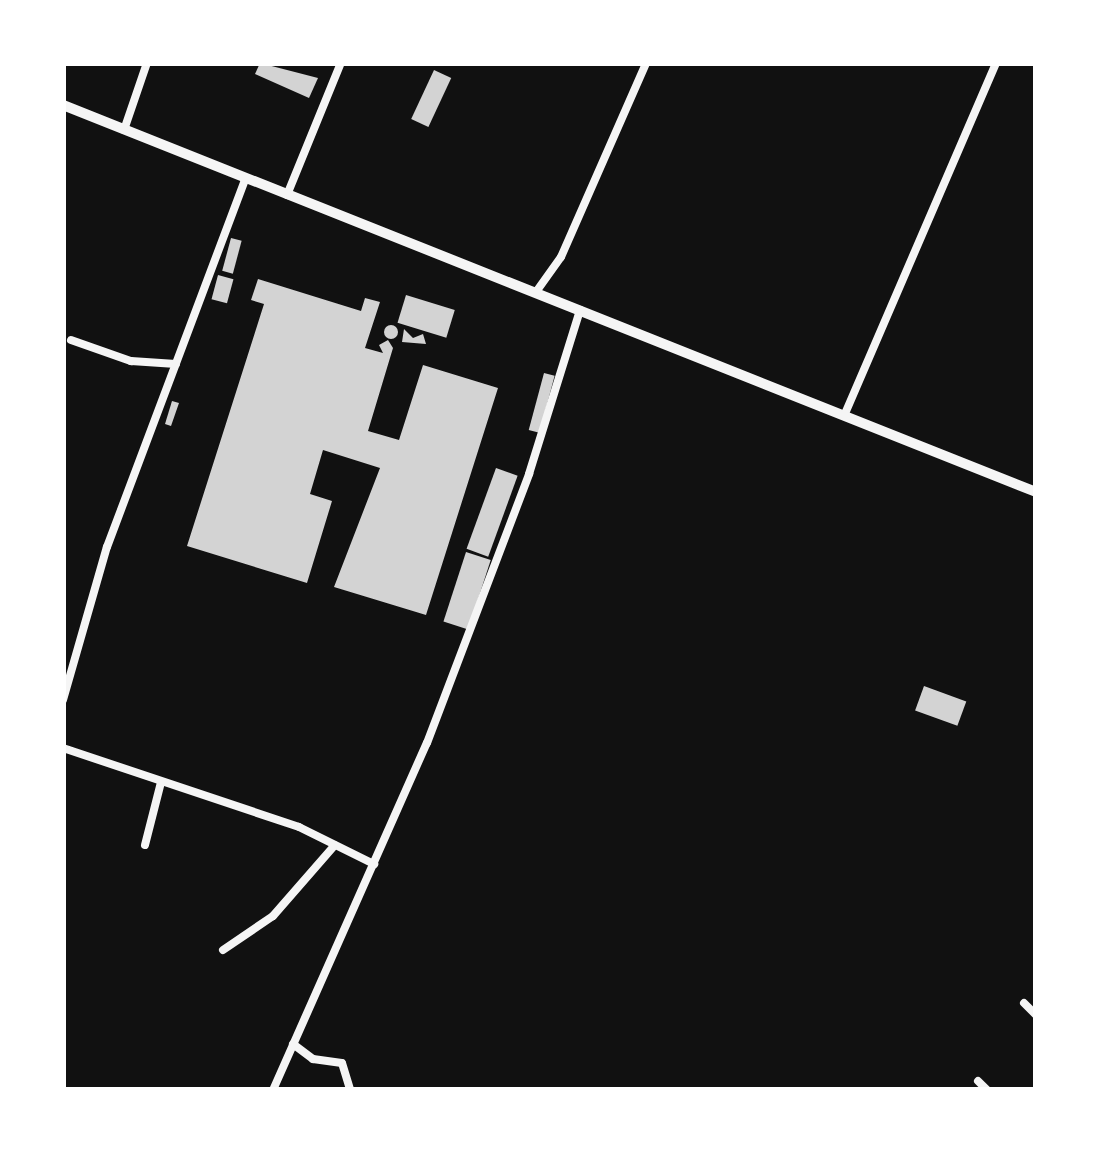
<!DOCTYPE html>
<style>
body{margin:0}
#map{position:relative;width:1099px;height:1153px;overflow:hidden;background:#111;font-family:"Fira Sans Condensed",sans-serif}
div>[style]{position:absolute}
.building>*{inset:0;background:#d3d3d3;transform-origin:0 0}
.round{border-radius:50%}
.minor>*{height:8px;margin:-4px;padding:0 4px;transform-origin:4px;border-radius:4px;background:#f5f5f5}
.secondary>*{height:10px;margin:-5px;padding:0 5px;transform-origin:5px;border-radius:5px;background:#f5f5f5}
span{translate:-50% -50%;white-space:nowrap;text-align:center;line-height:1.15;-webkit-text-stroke:12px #fff;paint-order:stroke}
.frame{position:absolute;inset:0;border:66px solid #fff;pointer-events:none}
</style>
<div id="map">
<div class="building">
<i style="clip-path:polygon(260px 63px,318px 78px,309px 98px,255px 74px)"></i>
<i style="left:434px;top:70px;width:19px;height:54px;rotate:25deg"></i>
<i style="left:231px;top:238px;width:11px;height:34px;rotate:15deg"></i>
<i style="left:218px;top:275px;width:16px;height:25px;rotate:15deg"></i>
<i style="clip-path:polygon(258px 279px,361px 311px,365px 298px,380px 302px,365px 348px,383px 353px,379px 345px,388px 340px,393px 348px,368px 431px,399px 440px,423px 365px,498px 388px,426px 615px,334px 587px,380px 468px,323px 450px,310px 494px,332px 501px,307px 583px,187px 546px,264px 304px,251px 300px)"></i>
<i style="left:406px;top:295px;width:51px;height:29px;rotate:17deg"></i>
<i class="round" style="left:384px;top:325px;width:14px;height:14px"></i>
<i style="clip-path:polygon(404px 329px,413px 338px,423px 334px,426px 344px,402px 342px)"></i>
<i style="left:544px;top:373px;width:11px;height:59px;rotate:15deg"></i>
<i style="clip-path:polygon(172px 401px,179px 403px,171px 426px,165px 424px)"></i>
<i style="left:496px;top:468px;width:23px;height:86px;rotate:20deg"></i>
<i style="left:466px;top:552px;width:26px;height:73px;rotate:18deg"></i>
<i style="left:924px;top:686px;width:45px;height:26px;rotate:20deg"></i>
</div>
<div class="minor">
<i style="left:124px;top:130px;width:71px;rotate:-71.1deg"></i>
<i style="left:287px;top:195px;width:143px;rotate:-67.8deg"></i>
<i style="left:536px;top:292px;width:43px;rotate:-54.5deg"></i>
<i style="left:561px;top:257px;width:212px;rotate:-66.3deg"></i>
<i style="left:71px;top:340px;width:64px;rotate:19.3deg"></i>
<i style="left:131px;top:361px;width:45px;rotate:3.8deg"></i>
<i style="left:844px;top:416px;width:384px;rotate:-66.7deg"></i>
<i style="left:63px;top:700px;width:159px;rotate:-74deg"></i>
<i style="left:107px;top:547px;width:393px;rotate:-69.4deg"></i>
<i style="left:63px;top:748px;width:249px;rotate:18.5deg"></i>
<i style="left:299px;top:827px;width:84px;rotate:26.3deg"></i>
<i style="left:145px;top:845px;width:65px;rotate:-75.7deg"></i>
<i style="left:223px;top:950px;width:60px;rotate:-34.2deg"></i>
<i style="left:273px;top:916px;width:94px;rotate:-48.9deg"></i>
<i style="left:1024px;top:1003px;width:17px;rotate:45deg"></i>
<i style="left:293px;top:1044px;width:25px;rotate:37deg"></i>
<i style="left:313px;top:1059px;width:29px;rotate:8deg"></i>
<i style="left:342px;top:1063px;width:28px;rotate:73deg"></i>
<i style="left:978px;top:1081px;width:13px;rotate:45deg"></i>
<i style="left:273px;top:1090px;width:380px;rotate:-66.1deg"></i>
<i style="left:427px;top:743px;width:288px;rotate:-69.2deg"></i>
<i style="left:529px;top:474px;width:172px;rotate:-72.7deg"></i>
</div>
<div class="secondary">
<i style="left:63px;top:105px;width:1047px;rotate:21.69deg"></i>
</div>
<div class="frame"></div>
</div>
